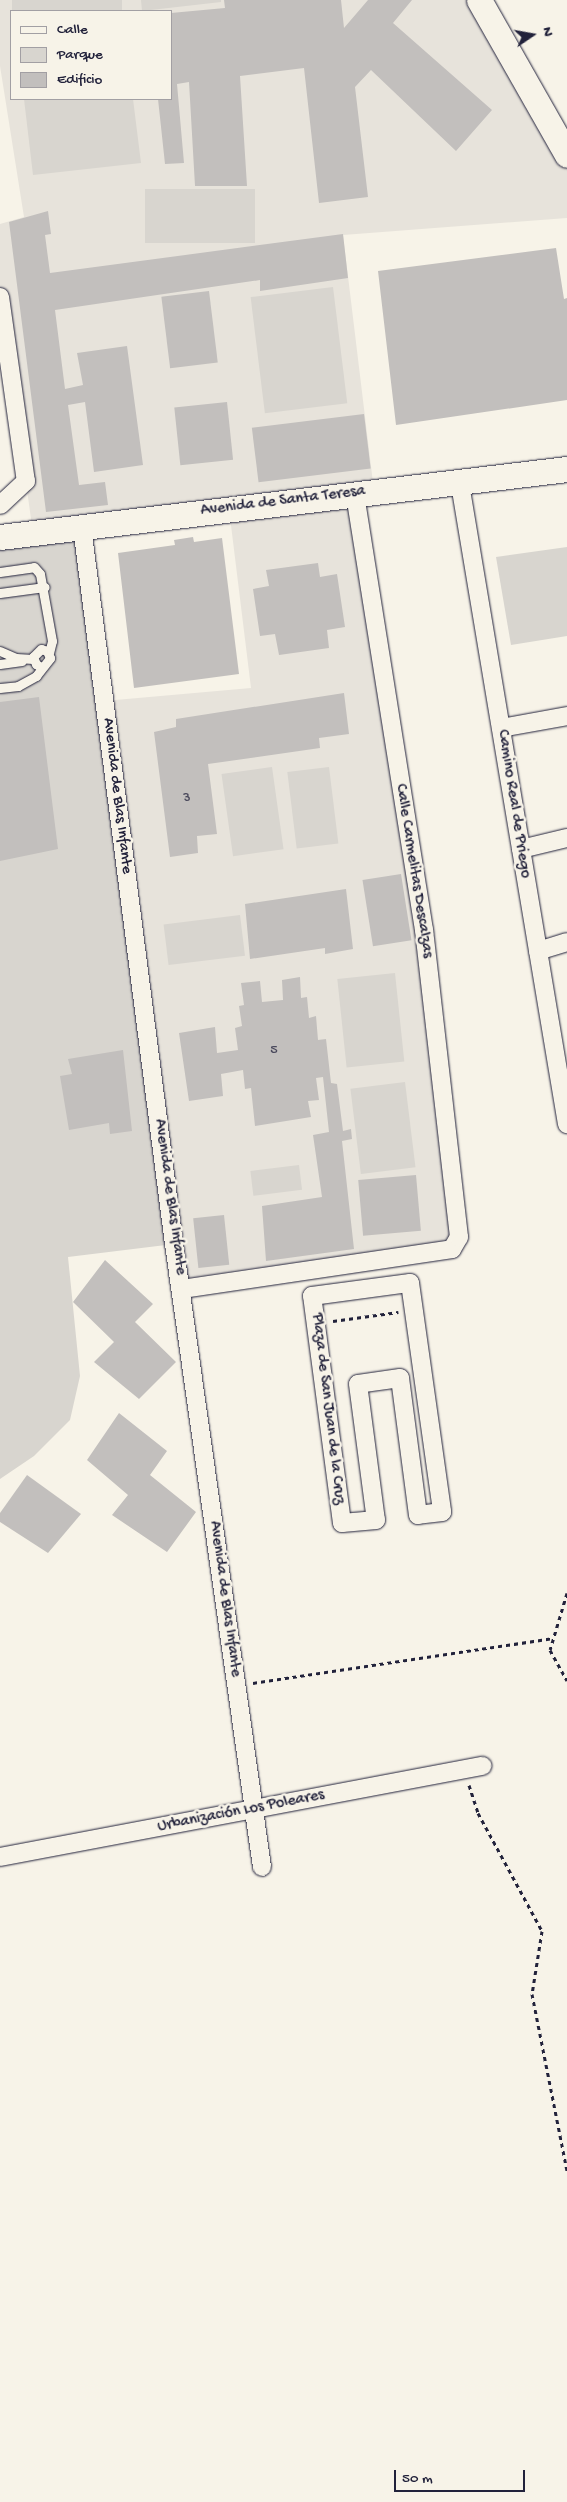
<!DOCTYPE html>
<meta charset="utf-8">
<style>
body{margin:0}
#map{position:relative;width:567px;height:2502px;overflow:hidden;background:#f7f3e8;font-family:"Gochi Hand",sans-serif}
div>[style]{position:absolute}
.built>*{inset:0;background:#e7e3db}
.green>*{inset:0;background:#d8d5cf;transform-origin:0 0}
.building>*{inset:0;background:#c2bfbd;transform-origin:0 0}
.path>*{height:3px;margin-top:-1.5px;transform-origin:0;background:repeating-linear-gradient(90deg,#22223b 0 4px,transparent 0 8px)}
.roads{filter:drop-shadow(0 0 1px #22223b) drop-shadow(0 0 1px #22223b)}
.lane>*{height:9px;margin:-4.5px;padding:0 4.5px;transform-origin:4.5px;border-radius:4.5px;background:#f7f3e8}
.street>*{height:18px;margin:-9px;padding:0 9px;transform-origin:9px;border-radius:9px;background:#f7f3e8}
.secondary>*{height:25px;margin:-12.5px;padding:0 12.5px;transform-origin:12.5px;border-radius:12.5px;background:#f7f3e8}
span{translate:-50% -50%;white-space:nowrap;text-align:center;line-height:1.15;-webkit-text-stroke:5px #f7f3e8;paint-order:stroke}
.number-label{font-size:14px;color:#4a495c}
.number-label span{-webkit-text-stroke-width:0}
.street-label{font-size:16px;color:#22223b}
.legend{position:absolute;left:10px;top:10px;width:162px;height:90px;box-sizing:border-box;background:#f7f3e8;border:1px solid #a29fa3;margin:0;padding:6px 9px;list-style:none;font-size:15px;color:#22223b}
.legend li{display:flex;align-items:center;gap:10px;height:25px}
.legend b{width:25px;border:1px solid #a29fa3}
.north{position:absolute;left:507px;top:10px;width:50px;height:50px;-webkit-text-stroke:4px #f7f3e8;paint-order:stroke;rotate:78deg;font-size:14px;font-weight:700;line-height:20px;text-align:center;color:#22223b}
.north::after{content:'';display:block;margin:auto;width:18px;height:22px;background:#22223b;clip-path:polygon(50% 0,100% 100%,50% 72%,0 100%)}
.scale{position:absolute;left:394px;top:2470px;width:131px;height:22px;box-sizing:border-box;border:2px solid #22223b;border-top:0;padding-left:6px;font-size:15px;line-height:18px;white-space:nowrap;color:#22223b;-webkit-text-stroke:4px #f7f3e8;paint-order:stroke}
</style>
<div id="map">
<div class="built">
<i style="clip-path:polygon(evenodd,0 0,479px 0,567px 155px,567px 218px,343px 235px,374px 491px,355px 493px,424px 930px,452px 1249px,182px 1289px,104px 701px,251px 688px,229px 509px,33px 533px,0 297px,0 224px,24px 217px,0 66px,0 0,11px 11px,171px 11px,171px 99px,11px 99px,11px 11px)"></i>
</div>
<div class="green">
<i style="left:12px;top:0;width:110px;height:11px"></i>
<i style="clip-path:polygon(141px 0,221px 0,221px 2px,142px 11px)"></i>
<i style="clip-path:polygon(24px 99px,133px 99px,141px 163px,33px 175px)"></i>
<i style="left:255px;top:189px;width:54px;height:110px;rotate:90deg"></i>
<i style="left:333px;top:287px;width:117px;height:83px;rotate:83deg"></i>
<i style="clip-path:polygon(82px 527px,174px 1244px,68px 1257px,80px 1376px,70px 1420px,34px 1456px,0 1479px,0 537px)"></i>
<i style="clip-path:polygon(567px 547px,567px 636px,511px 645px,496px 557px)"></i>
<i style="left:272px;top:767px;width:83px;height:51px;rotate:82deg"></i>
<i style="left:329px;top:767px;width:77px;height:42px;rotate:83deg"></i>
<i style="left:240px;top:915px;width:41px;height:77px;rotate:83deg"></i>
<i style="left:395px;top:973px;width:89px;height:58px;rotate:84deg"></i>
<i style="left:405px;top:1082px;width:86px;height:55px;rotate:83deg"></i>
<i style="left:299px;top:1165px;width:25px;height:49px;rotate:83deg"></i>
</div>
<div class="building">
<i style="clip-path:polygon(224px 0,341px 0,344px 28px,368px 0,412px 0,393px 23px,492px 110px,456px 151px,371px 70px,355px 87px,368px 197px,319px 203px,304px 68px,240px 76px,247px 186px,195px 186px,189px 82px,177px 84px,184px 163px,165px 164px,158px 99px,171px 99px,171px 13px,225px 8px)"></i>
<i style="clip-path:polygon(48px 211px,51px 234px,45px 235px,50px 273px,343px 234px,348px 278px,260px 291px,260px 280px,55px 310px,65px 389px,83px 385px,77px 353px,127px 346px,143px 465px,94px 472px,85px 402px,68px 405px,79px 485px,105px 482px,108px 505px,46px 512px,9px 222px)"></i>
<i style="clip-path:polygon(556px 248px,564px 299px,567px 298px,567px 400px,396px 425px,378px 271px)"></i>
<i style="left:209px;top:291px;width:72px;height:48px;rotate:83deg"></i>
<i style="left:227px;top:402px;width:58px;height:53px;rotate:84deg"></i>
<i style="left:364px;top:414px;width:55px;height:113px;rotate:83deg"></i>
<i style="clip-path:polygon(193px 537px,194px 542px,222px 538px,239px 674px,134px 688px,118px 553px,175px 545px,174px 540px)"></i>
<i style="clip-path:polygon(318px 563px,320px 577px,337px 574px,345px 627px,327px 630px,329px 648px,279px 655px,275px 634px,260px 636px,253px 589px,269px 586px,266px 570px)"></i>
<i style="clip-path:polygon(344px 693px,349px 734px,319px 738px,320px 748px,208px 764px,217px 834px,197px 836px,198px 853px,170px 857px,154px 732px,176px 727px,176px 719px)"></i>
<i style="clip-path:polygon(39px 697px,58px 849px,0 861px,0 702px)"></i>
<i style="left:401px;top:874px;width:67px;height:39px;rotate:81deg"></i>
<i style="clip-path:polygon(346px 889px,353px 949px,325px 954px,325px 948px,250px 959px,245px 904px)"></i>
<i style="clip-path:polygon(300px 977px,301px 998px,307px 997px,309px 1018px,316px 1016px,318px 1040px,326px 1039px,331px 1083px,337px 1084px,343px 1131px,351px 1129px,352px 1139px,342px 1141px,354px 1249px,266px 1261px,262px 1206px,322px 1197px,313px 1135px,329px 1132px,323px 1077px,316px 1078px,319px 1100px,308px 1101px,311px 1117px,255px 1126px,251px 1088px,245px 1089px,243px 1070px,221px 1074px,223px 1096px,189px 1101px,179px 1033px,215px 1027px,217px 1053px,238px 1050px,235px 1028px,242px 1026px,239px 1006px,244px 1005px,241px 983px,260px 981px,262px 1002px,283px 1000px,282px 980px)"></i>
<i style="clip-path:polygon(123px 1050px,132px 1131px,110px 1134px,109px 1123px,69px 1130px,60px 1076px,72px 1074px,68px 1059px)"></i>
<i style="left:416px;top:1175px;width:56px;height:58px;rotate:85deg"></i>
<i style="left:224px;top:1215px;width:50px;height:31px;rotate:84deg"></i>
<i style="clip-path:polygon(105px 1260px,153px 1304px,135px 1322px,176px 1362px,139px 1399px,94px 1362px,114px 1342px,73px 1302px)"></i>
<i style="clip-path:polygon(119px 1413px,167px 1451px,150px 1475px,196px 1512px,167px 1552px,112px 1515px,128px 1495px,87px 1460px)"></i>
<i style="clip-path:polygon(27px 1475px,81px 1514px,48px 1553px,0 1522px,0 1513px)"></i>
</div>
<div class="path">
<i style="left:333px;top:1321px;width:66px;rotate:-7.9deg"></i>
<i style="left:567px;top:1593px;width:59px;rotate:106.6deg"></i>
<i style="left:550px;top:1650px;width:35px;rotate:61deg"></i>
<i style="left:253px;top:1683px;width:304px;rotate:-8.5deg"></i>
<i style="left:469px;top:1785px;width:29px;rotate:72deg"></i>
<i style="left:478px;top:1813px;width:134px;rotate:61.5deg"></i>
<i style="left:542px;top:1931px;width:64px;rotate:99deg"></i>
<i style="left:532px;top:1994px;width:180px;rotate:78.8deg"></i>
</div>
<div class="roads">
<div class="lane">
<i style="left:0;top:572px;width:34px;rotate:-8deg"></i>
<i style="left:34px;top:567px;width:9px;rotate:49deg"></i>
<i style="left:40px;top:574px;width:68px;rotate:79.8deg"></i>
<i style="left:52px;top:641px;width:12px;rotate:104deg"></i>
<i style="left:0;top:593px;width:45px;rotate:-7.6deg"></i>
<i style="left:0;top:651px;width:17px;rotate:24deg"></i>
<i style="left:16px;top:658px;width:17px;rotate:3deg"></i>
<i style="left:0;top:664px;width:22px;rotate:-8deg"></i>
<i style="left:0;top:688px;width:18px;rotate:-6deg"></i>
<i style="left:18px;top:686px;width:21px;rotate:-29deg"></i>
<i style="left:36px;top:676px;width:23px;rotate:-52deg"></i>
<i style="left:50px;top:658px;width:8px;rotate:-113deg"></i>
<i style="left:47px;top:651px;width:6px;rotate:-162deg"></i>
<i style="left:41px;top:649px;width:11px;rotate:135deg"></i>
<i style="left:33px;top:657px;width:8px;rotate:67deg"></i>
<i style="left:36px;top:664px;width:6px;rotate:31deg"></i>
</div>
<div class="street">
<i style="left:0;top:297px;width:186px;rotate:82deg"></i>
<i style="left:26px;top:481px;width:35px;rotate:137deg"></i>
<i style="left:460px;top:484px;width:649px;rotate:80.51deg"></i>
<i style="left:82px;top:527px;width:723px;rotate:82.69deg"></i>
<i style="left:174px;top:1244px;width:629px;rotate:81.96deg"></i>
<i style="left:501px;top:728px;width:67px;rotate:-10.3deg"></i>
<i style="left:521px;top:849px;width:47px;rotate:-13.4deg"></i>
<i style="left:538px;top:951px;width:30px;rotate:-17deg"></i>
<i style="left:410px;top:1283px;width:231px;rotate:82deg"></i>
<i style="left:442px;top:1512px;width:24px;rotate:173deg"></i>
<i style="left:418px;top:1515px;width:138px;rotate:-97.5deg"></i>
<i style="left:400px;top:1378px;width:42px;rotate:171.9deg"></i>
<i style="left:358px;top:1384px;width:137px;rotate:82.5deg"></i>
<i style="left:376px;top:1520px;width:34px;rotate:175deg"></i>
<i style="left:342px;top:1523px;width:229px;rotate:-97.5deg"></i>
<i style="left:312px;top:1296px;width:99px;rotate:-7.6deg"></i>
<i style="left:182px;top:1289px;width:273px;rotate:-8.4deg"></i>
<i style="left:452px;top:1249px;width:14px;rotate:-60deg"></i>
<i style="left:459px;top:1237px;width:309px;rotate:-96.5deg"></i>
<i style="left:424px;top:930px;width:442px;rotate:-99deg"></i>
<i style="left:0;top:1857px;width:491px;rotate:-10.7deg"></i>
</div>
<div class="secondary">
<i style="left:479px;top:0;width:178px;rotate:60.4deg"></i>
<i style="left:0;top:537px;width:571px;rotate:-6.84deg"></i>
</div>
</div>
<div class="number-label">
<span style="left:187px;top:799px">3</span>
<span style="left:274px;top:1051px">5</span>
</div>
<div class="street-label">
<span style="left:283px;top:502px;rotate:-7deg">Avenida de Santa Teresa</span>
<span style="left:116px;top:796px;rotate:83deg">Avenida de Blas Infante</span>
<span style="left:513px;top:804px;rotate:81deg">Camino Real de Priego</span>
<span style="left:413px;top:871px;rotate:81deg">Calle Carmelitas Descalzas</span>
<span style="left:169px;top:1197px;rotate:82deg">Avenida de Blas Infante</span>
<span style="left:327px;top:1409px;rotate:83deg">Plaza de San Juan de la Cruz</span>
<span style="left:224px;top:1599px;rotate:82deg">Avenida de Blas Infante</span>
<span style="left:241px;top:1812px;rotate:-11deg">Urbanización Los Poleares</span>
</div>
<ul class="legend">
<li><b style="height:6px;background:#f7f3e8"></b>Calle</li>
<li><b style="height:14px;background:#d8d5cf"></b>Parque</li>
<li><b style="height:14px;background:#c2bfbd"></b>Edificio</li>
</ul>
<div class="north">N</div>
<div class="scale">50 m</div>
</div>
